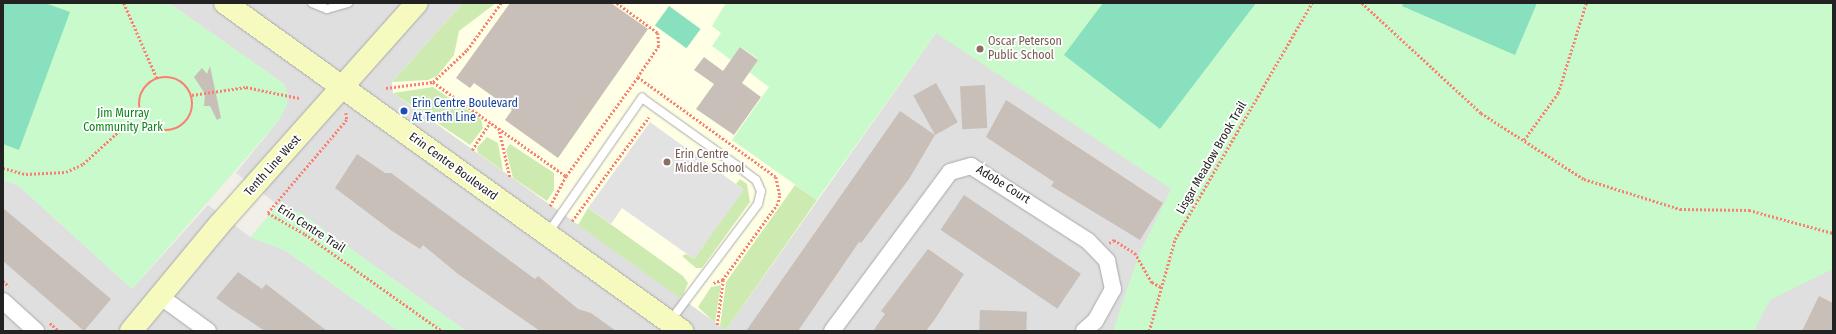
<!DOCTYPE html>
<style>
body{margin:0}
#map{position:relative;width:1836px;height:334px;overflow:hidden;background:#f2efe9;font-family:"Fira Sans Condensed",sans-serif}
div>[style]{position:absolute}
.residential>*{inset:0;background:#e0dfdf}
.education>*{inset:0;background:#ffffe5}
.grass>*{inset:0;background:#cdebb0}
.park>*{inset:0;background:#c8facc}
.pitch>*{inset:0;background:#88e0be;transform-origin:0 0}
.parking>*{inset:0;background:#e2e2e2}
.building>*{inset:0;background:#c7bfb8;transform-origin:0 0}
.path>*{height:2.5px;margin-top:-1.25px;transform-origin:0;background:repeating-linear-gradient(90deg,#fa8072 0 2px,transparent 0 4px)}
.path>.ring{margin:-1.25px;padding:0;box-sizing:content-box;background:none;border:2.5px solid #fa8072;border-radius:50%}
.roads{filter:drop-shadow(0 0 1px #a9a9a9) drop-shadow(0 0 1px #a9a9a9)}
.lane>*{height:8px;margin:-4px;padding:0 4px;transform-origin:4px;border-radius:4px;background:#fff}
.street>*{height:16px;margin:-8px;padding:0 8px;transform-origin:8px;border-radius:8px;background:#fff}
.secondary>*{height:22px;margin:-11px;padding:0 11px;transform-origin:11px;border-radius:11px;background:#f7fabf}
.dots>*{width:11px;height:11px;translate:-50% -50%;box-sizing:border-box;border:2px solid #fff;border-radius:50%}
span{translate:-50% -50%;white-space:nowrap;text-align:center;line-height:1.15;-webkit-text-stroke:3.5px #fff;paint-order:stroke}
.education-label{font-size:12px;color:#785e54}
.left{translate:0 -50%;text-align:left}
.transit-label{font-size:12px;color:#164399}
.park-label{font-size:12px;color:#0c8416}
.street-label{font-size:12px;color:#222}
.frame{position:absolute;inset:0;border:4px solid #222;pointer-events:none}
</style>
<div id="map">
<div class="residential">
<i style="clip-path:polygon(169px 3px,1833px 3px,1833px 331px,466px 331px,302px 214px,278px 205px,236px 173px,279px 120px,284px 84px)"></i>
<i style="clip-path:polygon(3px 180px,19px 186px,132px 289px,208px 205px,250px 237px,286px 251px,398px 331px,3px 331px)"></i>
</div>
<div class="education">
<i style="clip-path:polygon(463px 3px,1031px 3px,936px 33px,726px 330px,393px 93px,392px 82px)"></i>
</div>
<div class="grass">
<i style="clip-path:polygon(463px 3px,496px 3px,459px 31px,454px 55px,437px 76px,428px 80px,392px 82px)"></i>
<i style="clip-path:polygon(433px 87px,481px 119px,483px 128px,470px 145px,393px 93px)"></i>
<i style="clip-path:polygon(487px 137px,498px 143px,503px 171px,478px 153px,477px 148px)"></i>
<i style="clip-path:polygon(510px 144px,554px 173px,554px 190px,547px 201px,513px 178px,506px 150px)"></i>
<i style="clip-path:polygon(740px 179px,747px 184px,750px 202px,702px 268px,696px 268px,682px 256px,686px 254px,694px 259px,743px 189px,736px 184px)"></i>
<i style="clip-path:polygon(795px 185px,817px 200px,726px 330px,720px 326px,726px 282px)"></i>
<i style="clip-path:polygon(588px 208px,683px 276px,688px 283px,683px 295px,680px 298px,578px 225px)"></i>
<i style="clip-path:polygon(721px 285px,715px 323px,698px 307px,711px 287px)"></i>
</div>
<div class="park">
<i style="clip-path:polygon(3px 3px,169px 3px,273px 76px,284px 84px,288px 94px,287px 105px,279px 120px,132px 289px,19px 186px,3px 180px)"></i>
<i style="clip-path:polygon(726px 3px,1833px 3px,1833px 269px,1770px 300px,1754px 331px,1113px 331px,1139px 254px,1171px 189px,936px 33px,817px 200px,732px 140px,769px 87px,749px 72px,758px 59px,741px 47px,731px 60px,712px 46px,721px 33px,712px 26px)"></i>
<i style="clip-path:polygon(278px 205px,302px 214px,466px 331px,398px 331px,286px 251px,250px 237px)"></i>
</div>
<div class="pitch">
<i style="clip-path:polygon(3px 3px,45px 3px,70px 12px,19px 150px,3px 144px)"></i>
<i style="clip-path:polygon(1103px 3px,1256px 3px,1160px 129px,1064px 55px)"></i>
<i style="clip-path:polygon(1403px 3px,1537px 3px,1515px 55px,1402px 6px)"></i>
<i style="left:669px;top:6px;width:39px;height:24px;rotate:36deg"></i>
</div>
<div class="parking">
<i style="clip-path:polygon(650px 122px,744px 190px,694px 259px,622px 208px,611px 224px,588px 208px)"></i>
</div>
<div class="building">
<i style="clip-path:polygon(510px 3px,611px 3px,648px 29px,558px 158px,505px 120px,512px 110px,474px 83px,470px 88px,456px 78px)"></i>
<i style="clip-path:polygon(740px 47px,758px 60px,742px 83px,761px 97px,734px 135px,696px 109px,714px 84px,694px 70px,704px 57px,723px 71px)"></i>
<i style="clip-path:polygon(210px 66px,221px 118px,217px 120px,210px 106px,204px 106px,205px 94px,194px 77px,202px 68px,207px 74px)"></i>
<i style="left:936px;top:83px;width:45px;height:26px;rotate:61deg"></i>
<i style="left:985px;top:85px;width:43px;height:25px;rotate:87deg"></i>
<i style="clip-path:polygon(1006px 100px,1163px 203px,1140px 240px,1051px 186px,1054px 182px,986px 137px)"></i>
<i style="clip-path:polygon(900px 111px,935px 135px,909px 179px,861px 243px,859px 242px,798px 331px,746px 331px)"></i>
<i style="clip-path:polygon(357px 154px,385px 173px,391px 173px,535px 279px,538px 276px,578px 309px,591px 313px,616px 331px,540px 331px,458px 274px,423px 245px,420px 249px,392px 231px,335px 188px)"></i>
<i style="left:964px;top:195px;width:141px;height:42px;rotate:34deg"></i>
<i style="clip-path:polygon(3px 208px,111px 299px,84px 331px,3px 261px)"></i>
<i style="clip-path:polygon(928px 249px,964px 274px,935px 319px,926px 331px,873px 331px,885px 314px,881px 311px)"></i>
<i style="clip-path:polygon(238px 272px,262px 289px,266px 284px,327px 331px,265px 331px,230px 308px,216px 298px)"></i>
<i style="clip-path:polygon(1819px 296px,1833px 303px,1833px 331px,1802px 331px)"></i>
<i style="left:980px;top:310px;width:47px;height:21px;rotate:2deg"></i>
</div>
<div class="path">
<i style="left:124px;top:3px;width:82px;rotate:66.3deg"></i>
<i style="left:617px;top:3px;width:51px;rotate:36.2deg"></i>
<i style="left:658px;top:33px;width:13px;rotate:86deg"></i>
<i style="left:659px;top:46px;width:37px;rotate:124deg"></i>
<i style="left:1362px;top:3px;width:162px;rotate:42.7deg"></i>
<i style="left:1481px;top:113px;width:122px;rotate:32.7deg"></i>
<i style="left:1584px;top:179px;width:101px;rotate:17.4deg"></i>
<i style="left:1680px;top:209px;width:69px;rotate:0.8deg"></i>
<i style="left:1749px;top:210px;width:87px;rotate:15.3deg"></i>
<i class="ring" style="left:139px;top:77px;width:51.5px;height:51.5px"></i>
<i style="left:433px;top:82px;width:47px;rotate:-43.3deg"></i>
<i style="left:467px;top:50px;width:58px;rotate:-54.1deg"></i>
<i style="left:386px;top:88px;width:47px;rotate:-7.3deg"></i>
<i style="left:433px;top:82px;width:163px;rotate:35.3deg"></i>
<i style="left:192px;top:95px;width:55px;rotate:-8.4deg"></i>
<i style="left:246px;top:87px;width:54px;rotate:11.7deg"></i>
<i style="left:346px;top:113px;width:7px;rotate:82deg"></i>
<i style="left:347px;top:120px;width:122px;rotate:130.3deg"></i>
<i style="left:268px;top:213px;width:43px;rotate:29.6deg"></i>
<i style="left:305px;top:234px;width:168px;rotate:35.3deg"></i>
<i style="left:499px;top:128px;width:50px;rotate:77.3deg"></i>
<i style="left:1524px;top:140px;width:58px;rotate:-54.1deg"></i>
<i style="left:1558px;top:93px;width:94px;rotate:-72.7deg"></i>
<i style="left:472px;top:150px;width:33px;rotate:-57deg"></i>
<i style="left:3px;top:168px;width:24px;rotate:15deg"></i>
<i style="left:26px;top:174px;width:40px;rotate:-2.9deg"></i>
<i style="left:66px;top:172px;width:19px;rotate:-25deg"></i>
<i style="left:83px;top:164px;width:47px;rotate:-42.4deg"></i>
<i style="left:118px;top:132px;width:28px;rotate:-23deg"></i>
<i style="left:550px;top:206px;width:34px;rotate:-62deg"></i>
<i style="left:566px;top:176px;width:122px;rotate:-54deg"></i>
<i style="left:638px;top:77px;width:170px;rotate:35.9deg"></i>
<i style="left:776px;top:177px;width:19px;rotate:78deg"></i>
<i style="left:780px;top:196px;width:8px;rotate:104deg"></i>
<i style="left:778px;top:204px;width:94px;rotate:125.9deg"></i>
<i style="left:723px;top:280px;width:12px;rotate:160deg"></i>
<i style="left:572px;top:221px;width:129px;rotate:-53.5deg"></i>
<i style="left:1109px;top:243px;width:6px;rotate:-31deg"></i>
<i style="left:1114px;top:240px;width:25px;rotate:32deg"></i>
<i style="left:1135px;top:253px;width:34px;rotate:60deg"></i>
<i style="left:1152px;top:282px;width:10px;rotate:29deg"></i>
<i style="left:3px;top:281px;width:8px;rotate:40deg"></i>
<i style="left:50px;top:323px;width:12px;rotate:42deg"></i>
<i style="left:717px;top:325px;width:45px;rotate:-82.4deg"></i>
<i style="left:1149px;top:331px;width:96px;rotate:-74.2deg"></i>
<i style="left:1175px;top:239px;width:273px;rotate:-59.9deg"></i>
</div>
<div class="roads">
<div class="lane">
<i style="left:312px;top:3px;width:16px;rotate:22deg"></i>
<i style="left:327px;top:9px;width:22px;rotate:-16deg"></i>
<i style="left:548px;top:233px;width:165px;rotate:-55.2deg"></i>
<i style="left:642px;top:98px;width:115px;rotate:35.5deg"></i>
<i style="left:736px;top:165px;width:25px;rotate:37deg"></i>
<i style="left:756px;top:180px;width:12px;rotate:66deg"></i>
<i style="left:761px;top:191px;width:13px;rotate:103deg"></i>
<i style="left:758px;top:204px;width:146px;rotate:126.9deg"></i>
</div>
<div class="street">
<i style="left:161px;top:297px;width:58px;rotate:35.9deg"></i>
<i style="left:3px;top:301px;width:45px;rotate:42.3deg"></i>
<i style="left:832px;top:331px;width:198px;rotate:-53.4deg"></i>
<i style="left:950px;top:172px;width:22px;rotate:-16deg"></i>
<i style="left:971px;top:166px;width:139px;rotate:32.7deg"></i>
<i style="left:1088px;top:241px;width:28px;rotate:46deg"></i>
<i style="left:1107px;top:261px;width:29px;rotate:78deg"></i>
<i style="left:1113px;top:289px;width:37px;rotate:119deg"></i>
<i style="left:1095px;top:321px;width:15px;rotate:138deg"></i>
</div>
<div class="secondary">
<i style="left:225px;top:3px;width:563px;rotate:35.67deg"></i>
<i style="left:131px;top:331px;width:138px;rotate:-50.3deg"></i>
<i style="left:219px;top:225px;width:297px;rotate:-48.3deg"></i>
</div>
</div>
<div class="dots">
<i style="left:980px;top:49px;background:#8d6e63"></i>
<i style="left:404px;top:111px;background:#1a4fb4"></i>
<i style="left:667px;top:162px;background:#8d6e63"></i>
</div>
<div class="education-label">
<span class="left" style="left:988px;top:49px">Oscar Peterson<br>Public School</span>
<span class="left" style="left:675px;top:162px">Erin Centre<br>Middle School</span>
</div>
<div class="transit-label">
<span class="left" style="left:412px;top:111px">Erin Centre Boulevard<br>At Tenth Line</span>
</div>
<div class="park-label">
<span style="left:123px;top:121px">Jim Murray<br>Community Park</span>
</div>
<div class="street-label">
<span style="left:1212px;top:158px;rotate:-60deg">Lisgar Meadow Brook Trail</span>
<span style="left:273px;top:166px;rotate:-48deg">Tenth Line West</span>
<span style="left:453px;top:167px;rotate:36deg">Erin Centre Boulevard</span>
<span style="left:1003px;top:185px;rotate:32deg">Adobe Court</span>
<span style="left:311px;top:229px;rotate:33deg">Erin Centre Trail</span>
</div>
<div class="frame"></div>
</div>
